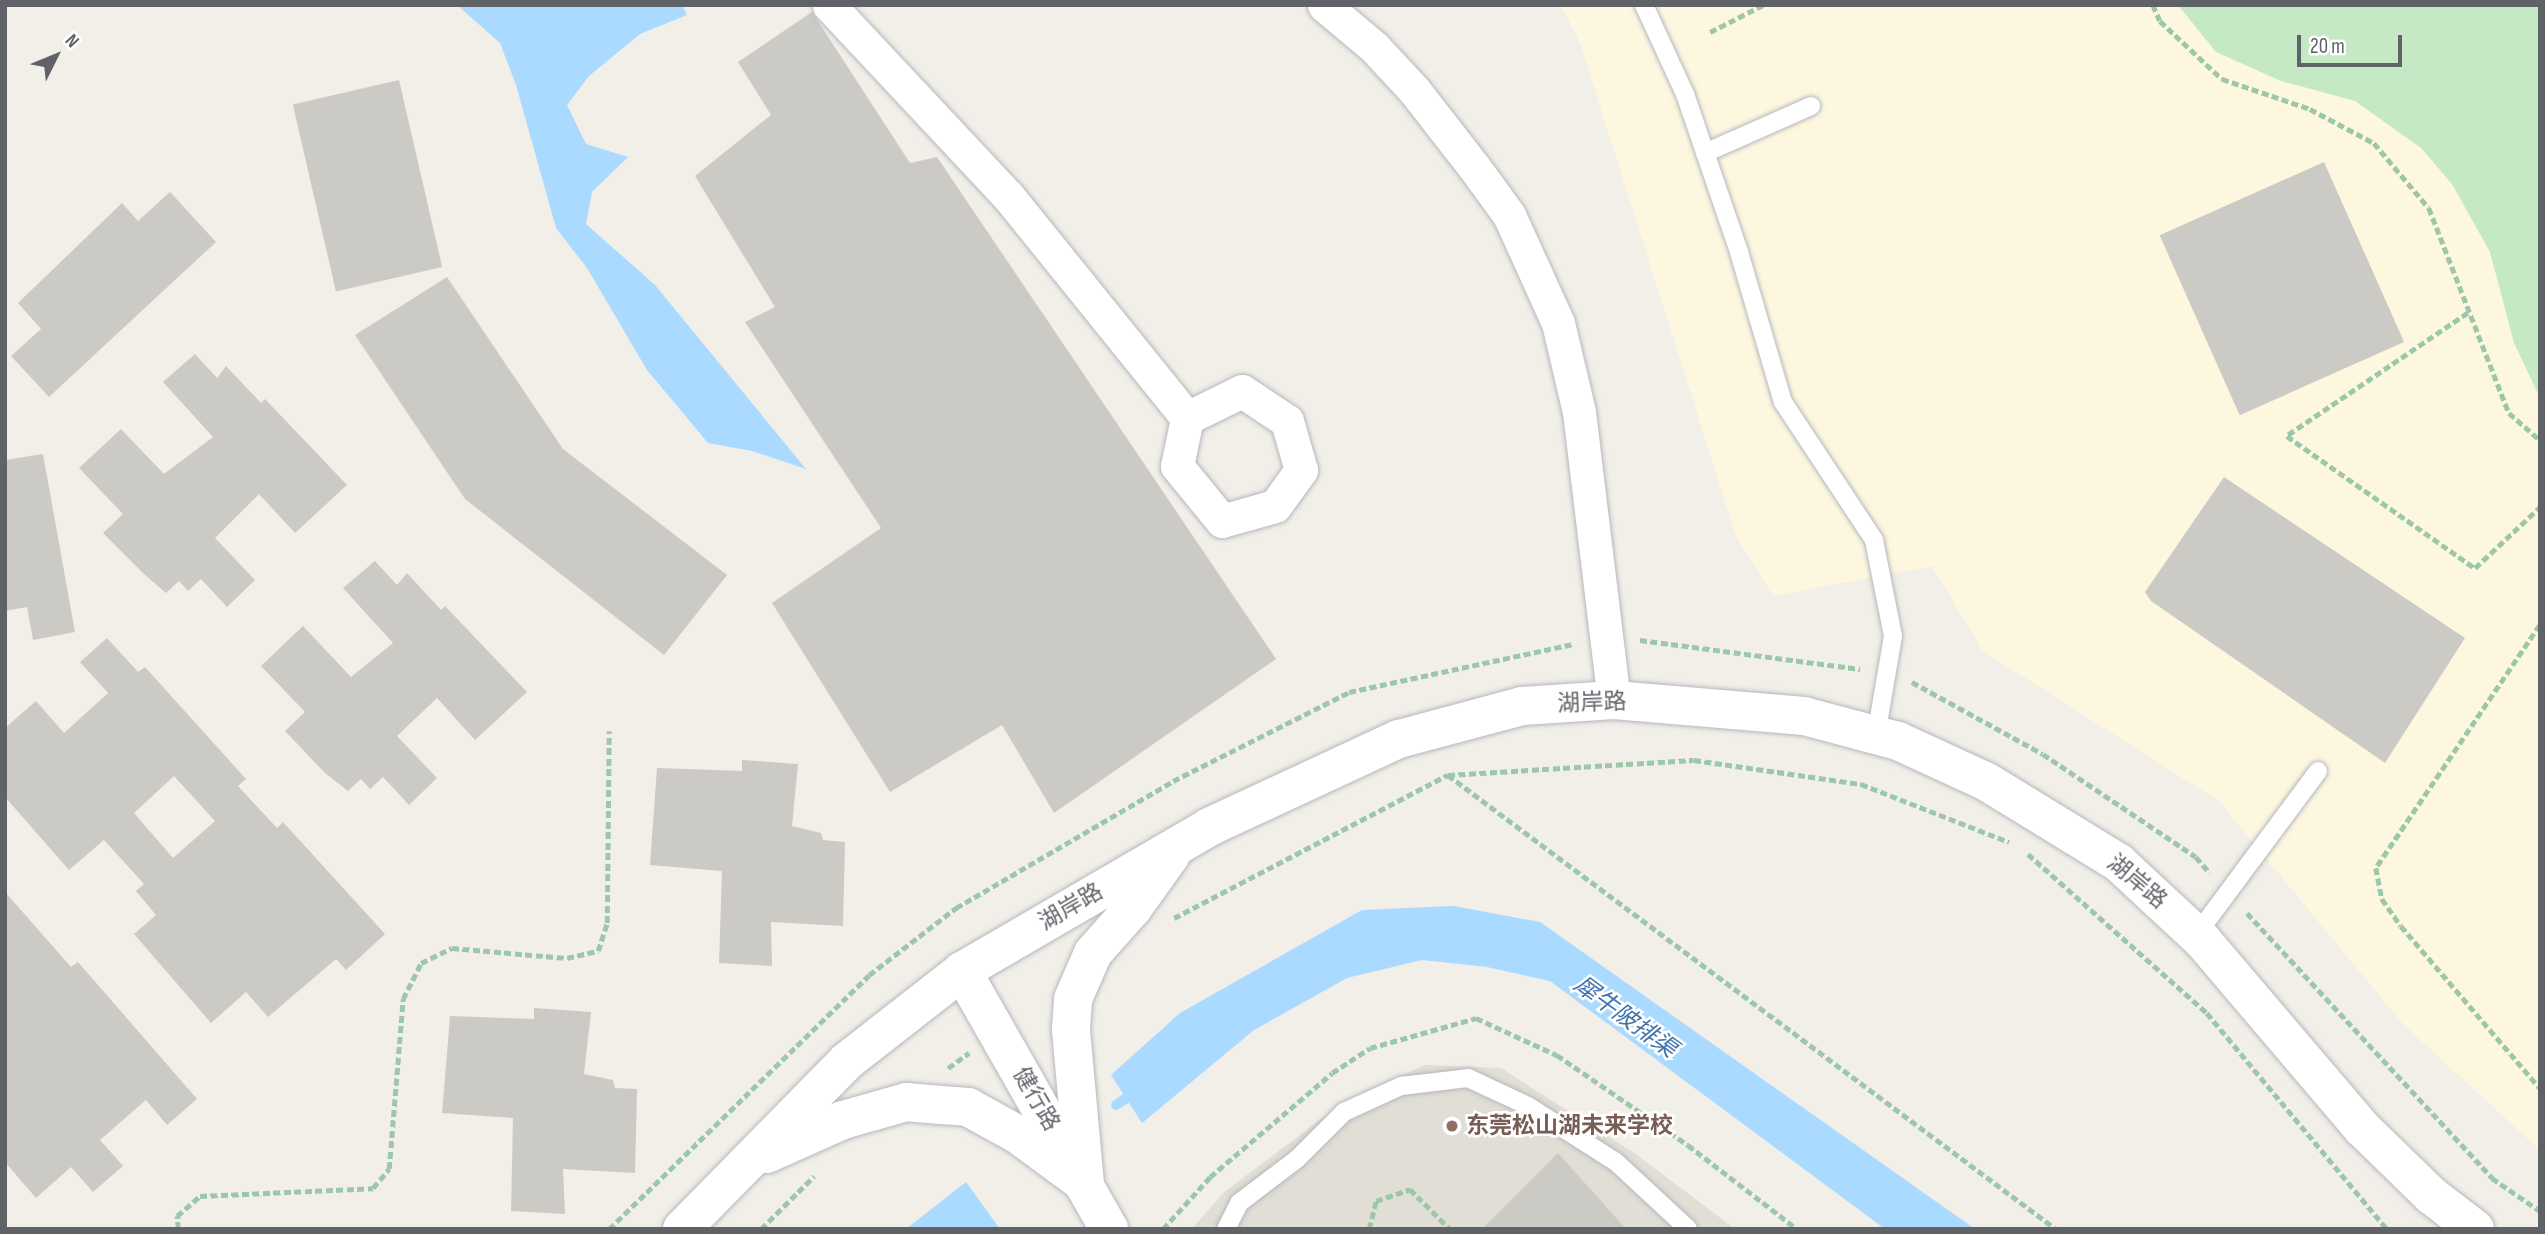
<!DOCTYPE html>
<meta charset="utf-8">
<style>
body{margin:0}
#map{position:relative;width:2545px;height:1234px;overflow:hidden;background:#f1efe8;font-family:"Sofia Sans Condensed","Noto Sans SC",sans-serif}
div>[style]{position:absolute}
.commercial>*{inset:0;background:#fef7e0}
.education>*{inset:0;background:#e1ded6}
.green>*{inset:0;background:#c5e8c5}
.water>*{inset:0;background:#aadaff}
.stream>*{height:10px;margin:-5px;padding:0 5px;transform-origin:5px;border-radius:5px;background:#aadaff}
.building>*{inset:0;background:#cccac5;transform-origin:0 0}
.path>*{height:4.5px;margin-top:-2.25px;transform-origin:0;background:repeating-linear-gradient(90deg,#9cc7a9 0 7px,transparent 0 10.5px)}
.roads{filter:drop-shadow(0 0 2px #b5b8bc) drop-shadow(0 0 2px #b5b8bc)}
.lane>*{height:18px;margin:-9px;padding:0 9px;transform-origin:9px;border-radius:9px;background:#fff}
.street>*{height:33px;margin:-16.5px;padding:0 16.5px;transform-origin:16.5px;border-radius:16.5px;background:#fff}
.secondary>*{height:38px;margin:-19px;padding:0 19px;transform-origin:19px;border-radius:19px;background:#fff}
.dots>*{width:19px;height:19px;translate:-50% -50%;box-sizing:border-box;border:4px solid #fff;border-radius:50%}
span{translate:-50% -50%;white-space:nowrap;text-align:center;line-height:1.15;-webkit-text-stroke:5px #fff;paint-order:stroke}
.street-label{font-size:23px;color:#5f6368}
.education-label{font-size:23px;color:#785e54;font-weight:700}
.left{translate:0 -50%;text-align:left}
.water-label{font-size:24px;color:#4174aa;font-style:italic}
.frame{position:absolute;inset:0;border:7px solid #5f6368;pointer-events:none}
.north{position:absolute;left:21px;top:21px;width:70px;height:70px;-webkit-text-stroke:5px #fff;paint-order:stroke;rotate:47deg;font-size:19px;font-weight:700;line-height:28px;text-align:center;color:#5f6368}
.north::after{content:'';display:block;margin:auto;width:24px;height:32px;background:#5f6368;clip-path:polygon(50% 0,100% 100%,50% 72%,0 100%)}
.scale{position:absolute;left:2297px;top:35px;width:105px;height:32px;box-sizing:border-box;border:4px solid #5f6368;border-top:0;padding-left:9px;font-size:21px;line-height:24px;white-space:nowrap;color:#5f6368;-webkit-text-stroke:5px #fff;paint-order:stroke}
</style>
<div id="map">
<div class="commercial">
<i style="clip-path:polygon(1561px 5px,2540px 5px,2540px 1150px,2402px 1023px,2219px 801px,1983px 651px,1932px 566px,1773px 596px,1736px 536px,1580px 43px)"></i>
</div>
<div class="education">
<i style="clip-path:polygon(1425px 1065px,1501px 1068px,1633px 1152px,1735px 1229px,1192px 1229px,1223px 1193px,1345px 1101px)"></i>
</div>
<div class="green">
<i style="clip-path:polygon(2178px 5px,2540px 5px,2540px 398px,2514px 343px,2490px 252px,2452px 184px,2421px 148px,2355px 101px,2281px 81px,2216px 52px)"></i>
</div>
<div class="water">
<i style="clip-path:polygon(457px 5px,682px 5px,687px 15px,640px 34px,589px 76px,567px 105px,586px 144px,628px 157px,592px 192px,586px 224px,655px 285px,806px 469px,752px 451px,708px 443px,647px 370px,587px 268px,556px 228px,516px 85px,500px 43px)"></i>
<i style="clip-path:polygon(1454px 906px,1540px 922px,1975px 1229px,1885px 1229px,1550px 981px,1487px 967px,1422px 960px,1347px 978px,1254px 1030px,1142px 1123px,1111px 1075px,1180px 1013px,1362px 910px)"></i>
<i style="clip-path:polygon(966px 1182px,1000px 1229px,906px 1229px)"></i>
</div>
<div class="stream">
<i style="left:1116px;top:1105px;width:25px;rotate:-34deg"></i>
</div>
<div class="building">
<i style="clip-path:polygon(812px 12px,910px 163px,937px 157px,1276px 659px,1054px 813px,1002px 725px,890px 792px,772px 603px,881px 528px,745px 322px,775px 307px,695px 176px,771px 115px,738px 62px)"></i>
<i style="left:399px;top:80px;width:192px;height:109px;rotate:77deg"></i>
<i style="left:2324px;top:162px;width:197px;height:180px;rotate:66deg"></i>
<i style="clip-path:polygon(170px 192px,216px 242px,49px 397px,11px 356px,41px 329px,18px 303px,122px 203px,138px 221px)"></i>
<i style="clip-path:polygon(447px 277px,563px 449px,727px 575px,664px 655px,465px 499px,355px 335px)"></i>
<i style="clip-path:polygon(195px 354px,217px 378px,226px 366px,261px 403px,265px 399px,347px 485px,295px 533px,259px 494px,215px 538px,255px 580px,227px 607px,201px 579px,188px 591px,179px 581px,166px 593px,144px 574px,103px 533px,123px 514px,79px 468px,121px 429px,164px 474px,213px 437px,163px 382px)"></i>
<i style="clip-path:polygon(43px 454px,75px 632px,33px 640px,27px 607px,5px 611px,5px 460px)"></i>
<i style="clip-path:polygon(2224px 477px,2465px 638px,2385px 763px,2151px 601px,2145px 592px)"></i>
<i style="clip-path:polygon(375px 561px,397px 585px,407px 573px,441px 610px,445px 606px,527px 692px,475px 740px,437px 698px,397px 736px,437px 778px,409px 805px,383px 777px,370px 789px,361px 779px,348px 791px,325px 773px,285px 731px,305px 712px,261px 666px,303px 626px,351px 677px,393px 643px,343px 588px)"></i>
<i style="clip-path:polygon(evenodd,107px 638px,138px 672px,145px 667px,246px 779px,238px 786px,277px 828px,283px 822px,385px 934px,346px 970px,336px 959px,268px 1017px,246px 992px,211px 1023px,134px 934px,156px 915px,136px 891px,144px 884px,104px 840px,69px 870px,5px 797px,5px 728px,36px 701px,64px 733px,108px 693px,80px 662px,107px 638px,174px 776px,215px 821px,173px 858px,134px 813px,174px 776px)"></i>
<i style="clip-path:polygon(742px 760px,798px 764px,792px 826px,821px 833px,823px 840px,845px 842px,843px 926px,771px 922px,772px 966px,719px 963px,722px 871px,650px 865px,657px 768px,742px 771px)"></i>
<i style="clip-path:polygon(5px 892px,71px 967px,78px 962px,197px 1099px,167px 1125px,146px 1100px,100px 1140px,123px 1166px,93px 1192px,71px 1167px,36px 1198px,5px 1162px)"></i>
<i style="clip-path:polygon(534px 1008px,591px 1012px,584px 1074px,613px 1080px,615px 1088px,637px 1089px,635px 1173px,563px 1169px,565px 1214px,511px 1211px,513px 1118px,442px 1113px,450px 1016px,534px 1019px)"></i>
<i style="clip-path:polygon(1558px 1153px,1626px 1229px,1482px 1229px)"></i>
</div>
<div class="path">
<i style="left:2153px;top:5px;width:17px;rotate:66deg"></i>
<i style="left:2160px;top:21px;width:85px;rotate:43.1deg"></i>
<i style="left:2222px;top:79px;width:93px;rotate:18.8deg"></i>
<i style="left:2310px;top:109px;width:72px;rotate:28deg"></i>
<i style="left:2374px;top:143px;width:85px;rotate:49.8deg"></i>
<i style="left:2429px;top:208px;width:220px;rotate:68.7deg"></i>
<i style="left:2509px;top:413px;width:41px;rotate:41.1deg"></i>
<i style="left:1710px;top:32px;width:59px;rotate:-27deg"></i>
<i style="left:2468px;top:313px;width:219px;rotate:145.8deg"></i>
<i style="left:2287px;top:436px;width:230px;rotate:35.1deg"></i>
<i style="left:2475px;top:568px;width:89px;rotate:-43.2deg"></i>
<i style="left:2540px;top:625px;width:293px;rotate:124deg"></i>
<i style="left:2376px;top:868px;width:32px;rotate:79deg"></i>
<i style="left:2382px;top:899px;width:33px;rotate:55deg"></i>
<i style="left:2401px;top:926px;width:213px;rotate:49.4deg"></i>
<i style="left:1640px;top:640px;width:222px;rotate:7.5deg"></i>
<i style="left:1912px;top:682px;width:149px;rotate:28.8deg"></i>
<i style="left:2043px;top:754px;width:184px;rotate:33.9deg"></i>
<i style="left:2196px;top:857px;width:21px;rotate:49deg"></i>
<i style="left:1448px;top:775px;width:759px;rotate:36.75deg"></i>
<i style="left:2028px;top:854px;width:239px;rotate:41.6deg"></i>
<i style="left:2207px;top:1013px;width:281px;rotate:50.2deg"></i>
<i style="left:2247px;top:913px;width:361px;rotate:47.2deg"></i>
<i style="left:2492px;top:1178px;width:58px;rotate:34.5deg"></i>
<i style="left:1174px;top:918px;width:309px;rotate:-27.6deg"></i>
<i style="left:1448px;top:775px;width:246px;rotate:-3.5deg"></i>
<i style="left:1694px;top:760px;width:169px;rotate:8.2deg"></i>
<i style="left:1861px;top:784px;width:159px;rotate:21.4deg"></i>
<i style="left:948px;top:1068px;width:26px;rotate:-36deg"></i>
<i style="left:178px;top:1229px;width:13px;rotate:-94deg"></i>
<i style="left:177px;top:1216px;width:30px;rotate:-41deg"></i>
<i style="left:200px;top:1196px;width:173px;rotate:-2.6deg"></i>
<i style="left:373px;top:1188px;width:25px;rotate:-50deg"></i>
<i style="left:389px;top:1169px;width:171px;rotate:-85.3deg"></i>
<i style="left:403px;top:999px;width:40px;rotate:-63.4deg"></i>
<i style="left:421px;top:963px;width:34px;rotate:-26deg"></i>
<i style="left:452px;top:948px;width:115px;rotate:5deg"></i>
<i style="left:567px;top:958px;width:32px;rotate:-13deg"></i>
<i style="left:598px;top:951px;width:29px;rotate:-72deg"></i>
<i style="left:607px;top:923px;width:192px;rotate:-89.4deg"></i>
<i style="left:609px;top:1229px;width:363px;rotate:-44.3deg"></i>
<i style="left:869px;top:975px;width:110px;rotate:-37.6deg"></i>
<i style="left:956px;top:908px;width:251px;rotate:-30.3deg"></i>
<i style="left:1173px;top:781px;width:197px;rotate:-26.8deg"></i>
<i style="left:1349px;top:692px;width:228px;rotate:-12.1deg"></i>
<i style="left:761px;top:1229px;width:75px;rotate:-45deg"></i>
<i style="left:1163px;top:1229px;width:70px;rotate:-47.9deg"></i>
<i style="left:1210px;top:1177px;width:160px;rotate:-40.4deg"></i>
<i style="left:1332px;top:1073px;width:45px;rotate:-33.3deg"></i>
<i style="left:1370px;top:1048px;width:110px;rotate:-15.8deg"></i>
<i style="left:1476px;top:1018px;width:89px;rotate:24.6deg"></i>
<i style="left:1557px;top:1055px;width:159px;rotate:34.5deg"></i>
<i style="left:1688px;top:1145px;width:138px;rotate:37.6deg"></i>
<i style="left:1369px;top:1229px;width:29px;rotate:-76deg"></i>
<i style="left:1376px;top:1201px;width:36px;rotate:-19deg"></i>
<i style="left:1410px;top:1189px;width:57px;rotate:45deg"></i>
</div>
<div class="roads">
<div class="lane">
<i style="left:1644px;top:5px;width:98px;rotate:65.3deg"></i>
<i style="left:1685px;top:94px;width:167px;rotate:71.1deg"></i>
<i style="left:1739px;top:252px;width:156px;rotate:73.7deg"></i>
<i style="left:1783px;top:402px;width:165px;rotate:56.6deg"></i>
<i style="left:1874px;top:540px;width:98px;rotate:78.8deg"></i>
<i style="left:1893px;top:636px;width:100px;rotate:99.7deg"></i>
<i style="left:1705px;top:153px;width:116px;rotate:-23.9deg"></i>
<i style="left:2197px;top:934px;width:203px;rotate:-53.4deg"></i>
<i style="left:1226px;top:1229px;width:29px;rotate:-63deg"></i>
<i style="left:1239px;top:1203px;width:73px;rotate:-37.2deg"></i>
<i style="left:1297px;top:1159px;width:66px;rotate:-45deg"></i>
<i style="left:1344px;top:1112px;width:63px;rotate:-24.5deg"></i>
<i style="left:1401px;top:1086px;width:67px;rotate:-6.8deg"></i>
<i style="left:1468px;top:1078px;width:66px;rotate:25deg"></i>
<i style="left:1528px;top:1106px;width:104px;rotate:32.5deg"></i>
<i style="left:1616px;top:1162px;width:98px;rotate:42.9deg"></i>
</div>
<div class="street">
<i style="left:829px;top:5px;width:262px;rotate:46.9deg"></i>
<i style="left:1008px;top:196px;width:285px;rotate:51.1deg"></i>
<i style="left:1324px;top:5px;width:65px;rotate:40deg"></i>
<i style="left:1374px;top:47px;width:59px;rotate:47.1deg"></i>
<i style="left:1414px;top:90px;width:98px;rotate:52.1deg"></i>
<i style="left:1474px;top:167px;width:59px;rotate:53.9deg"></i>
<i style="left:1509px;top:215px;width:119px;rotate:65.6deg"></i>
<i style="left:1558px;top:323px;width:91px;rotate:76.7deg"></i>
<i style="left:1579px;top:412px;width:290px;rotate:83.1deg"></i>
<i style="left:1242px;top:391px;width:54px;rotate:33.7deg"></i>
<i style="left:1287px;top:421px;width:51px;rotate:74.1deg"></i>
<i style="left:1301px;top:470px;width:44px;rotate:125.8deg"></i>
<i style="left:1275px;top:506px;width:55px;rotate:164.2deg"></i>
<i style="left:1222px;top:521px;width:71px;rotate:-129.3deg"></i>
<i style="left:1177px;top:466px;width:49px;rotate:-78.2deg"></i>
<i style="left:1187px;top:418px;width:61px;rotate:-26.1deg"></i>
</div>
<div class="secondary">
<i style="left:962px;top:971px;width:297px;rotate:60.3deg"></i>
<i style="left:767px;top:1154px;width:83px;rotate:-24.1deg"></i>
<i style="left:843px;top:1120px;width:66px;rotate:-15.9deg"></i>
<i style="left:906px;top:1102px;width:35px;rotate:5deg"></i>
<i style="left:941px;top:1105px;width:27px;rotate:4deg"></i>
<i style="left:968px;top:1107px;width:56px;rotate:28.9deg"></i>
<i style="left:1017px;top:1134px;width:84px;rotate:36.3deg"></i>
<i style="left:1085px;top:1184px;width:156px;rotate:-95.2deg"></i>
<i style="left:1071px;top:1029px;width:30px;rotate:-86deg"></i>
<i style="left:1073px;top:999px;width:50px;rotate:-66.5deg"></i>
<i style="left:1093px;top:953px;width:60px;rotate:-48.4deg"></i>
<i style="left:1133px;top:908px;width:65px;rotate:-54.4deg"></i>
<i style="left:682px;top:1229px;width:235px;rotate:-45.5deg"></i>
<i style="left:847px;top:1061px;width:146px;rotate:-38deg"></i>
<i style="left:962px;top:971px;width:286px;rotate:-30.2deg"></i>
<i style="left:1209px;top:827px;width:209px;rotate:-24.9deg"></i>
<i style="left:1399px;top:739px;width:127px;rotate:-15deg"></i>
<i style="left:1522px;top:706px;width:92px;rotate:-3.7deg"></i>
<i style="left:1614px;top:700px;width:191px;rotate:4.8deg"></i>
<i style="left:1804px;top:716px;width:97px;rotate:14.9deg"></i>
<i style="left:1898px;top:741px;width:98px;rotate:24.7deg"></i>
<i style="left:1987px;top:782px;width:155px;rotate:31.5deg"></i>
<i style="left:2119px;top:863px;width:113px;rotate:42.9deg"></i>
<i style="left:2202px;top:940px;width:247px;rotate:49.6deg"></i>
<i style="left:2362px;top:1128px;width:98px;rotate:44.2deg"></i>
<i style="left:2432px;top:1196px;width:54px;rotate:37.5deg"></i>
</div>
</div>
<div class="dots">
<i style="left:1452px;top:1126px;background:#8d6e63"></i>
</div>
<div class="street-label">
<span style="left:1592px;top:703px;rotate:-2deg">湖岸路</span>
<span style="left:2137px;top:882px;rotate:40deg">湖岸路</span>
<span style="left:1071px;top:907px;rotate:-30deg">湖岸路</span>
<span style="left:1036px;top:1099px;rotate:60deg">健行路</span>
</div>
<div class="education-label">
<span class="left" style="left:1466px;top:1126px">东莞松山湖未来学校</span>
</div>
<div class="water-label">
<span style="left:1625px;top:1017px;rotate:36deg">犀牛陂排渠</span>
</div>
<div class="frame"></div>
<div class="north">N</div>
<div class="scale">20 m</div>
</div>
